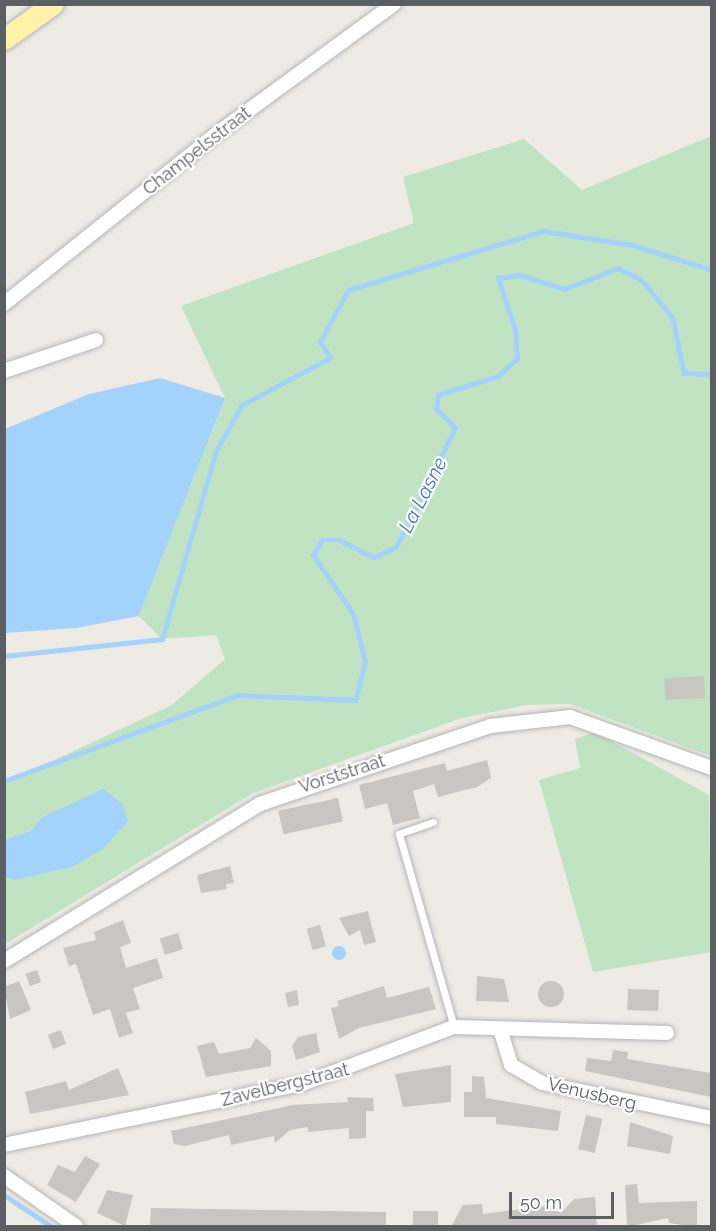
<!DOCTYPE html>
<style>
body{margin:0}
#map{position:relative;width:716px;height:1231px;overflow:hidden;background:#edebe3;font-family:Raleway,sans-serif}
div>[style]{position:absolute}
.green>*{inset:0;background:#c0e4c1}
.water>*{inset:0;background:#a3d2fd}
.round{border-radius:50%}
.stream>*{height:4.5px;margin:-2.25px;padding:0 2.25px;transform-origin:2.25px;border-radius:2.25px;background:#a3d2fd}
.building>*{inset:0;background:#c8c6c0;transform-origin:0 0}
.roads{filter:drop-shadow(0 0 2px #b3b5ba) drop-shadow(0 0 2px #b3b5ba)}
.lane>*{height:7px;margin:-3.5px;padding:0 3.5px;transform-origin:3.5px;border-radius:3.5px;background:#fff}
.street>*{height:14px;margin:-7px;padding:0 7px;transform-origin:7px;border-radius:7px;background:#fff}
.primary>*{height:21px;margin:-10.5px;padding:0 10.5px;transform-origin:10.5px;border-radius:10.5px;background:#fdf2a8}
span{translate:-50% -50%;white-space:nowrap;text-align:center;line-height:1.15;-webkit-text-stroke:4.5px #fff;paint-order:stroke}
.street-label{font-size:18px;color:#5b5e63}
.water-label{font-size:20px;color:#4378b7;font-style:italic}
.frame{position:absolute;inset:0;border:6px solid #5b5e63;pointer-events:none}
.scale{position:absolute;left:509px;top:1192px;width:105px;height:27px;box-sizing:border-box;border:3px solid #5b5e63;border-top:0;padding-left:8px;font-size:18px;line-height:21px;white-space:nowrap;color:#5b5e63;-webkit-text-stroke:4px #fff;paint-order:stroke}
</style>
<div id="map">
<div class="green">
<i style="clip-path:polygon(711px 136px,711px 756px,570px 704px,527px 705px,462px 718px,253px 793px,5px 944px,5px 783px,172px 705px,225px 659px,216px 635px,162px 639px,139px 616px,225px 398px,181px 306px,414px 223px,403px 177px,524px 139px,582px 190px)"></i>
<i style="clip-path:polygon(595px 732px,709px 795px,711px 952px,593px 972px,539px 780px,580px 768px,575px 739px)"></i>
</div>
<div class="water">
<i style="clip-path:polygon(160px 378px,225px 398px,139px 616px,76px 628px,5px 633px,5px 429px,89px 394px)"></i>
<i style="clip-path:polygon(103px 789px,122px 803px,128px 821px,103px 849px,72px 867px,14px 880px,5px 877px,5px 840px,31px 831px,41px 818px)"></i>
<i class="round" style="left:332px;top:946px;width:14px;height:14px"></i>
</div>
<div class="stream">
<i style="left:4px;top:656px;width:159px;rotate:-6.1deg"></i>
<i style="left:162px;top:639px;width:196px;rotate:-74deg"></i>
<i style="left:216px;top:451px;width:53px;rotate:-60.5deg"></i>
<i style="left:242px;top:405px;width:100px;rotate:-28.1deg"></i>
<i style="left:330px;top:358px;width:19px;rotate:-122deg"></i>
<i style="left:320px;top:342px;width:59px;rotate:-61.7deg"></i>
<i style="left:348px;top:290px;width:205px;rotate:-16.8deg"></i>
<i style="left:544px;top:231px;width:90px;rotate:8.9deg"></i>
<i style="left:633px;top:245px;width:83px;rotate:17.6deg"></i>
<i style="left:4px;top:781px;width:249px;rotate:-20.2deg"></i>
<i style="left:238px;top:695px;width:117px;rotate:2.4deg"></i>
<i style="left:355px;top:700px;width:39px;rotate:-75deg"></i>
<i style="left:365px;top:662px;width:49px;rotate:-104deg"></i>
<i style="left:353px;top:614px;width:71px;rotate:-124.1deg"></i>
<i style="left:313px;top:555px;width:17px;rotate:-59deg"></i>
<i style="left:322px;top:540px;width:18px"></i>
<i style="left:340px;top:540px;width:38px;rotate:27deg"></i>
<i style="left:374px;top:557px;width:24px;rotate:-24deg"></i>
<i style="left:396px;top:547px;width:133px;rotate:-63.6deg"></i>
<i style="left:455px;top:428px;width:27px;rotate:-135deg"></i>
<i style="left:436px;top:409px;width:14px;rotate:-82deg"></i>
<i style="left:438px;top:395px;width:63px;rotate:-17.6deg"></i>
<i style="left:498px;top:376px;width:26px;rotate:-43deg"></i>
<i style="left:517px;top:358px;width:28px;rotate:-94deg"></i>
<i style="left:515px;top:330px;width:55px;rotate:-108.1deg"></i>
<i style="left:498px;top:278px;width:22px;rotate:-8deg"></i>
<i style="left:520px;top:275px;width:47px;rotate:17.3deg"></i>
<i style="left:565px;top:289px;width:57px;rotate:-21.6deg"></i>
<i style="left:618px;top:268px;width:25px;rotate:26deg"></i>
<i style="left:641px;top:279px;width:50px;rotate:50.6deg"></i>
<i style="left:673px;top:318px;width:56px;rotate:78.7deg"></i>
<i style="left:684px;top:373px;width:28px;rotate:2deg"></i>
<i style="left:4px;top:1195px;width:56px;rotate:33.4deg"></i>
</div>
<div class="building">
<i style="left:704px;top:676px;width:22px;height:40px;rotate:87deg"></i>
<i style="clip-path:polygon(487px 760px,491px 778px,477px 787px,438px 797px,434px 784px,413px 791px,420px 818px,393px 825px,387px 803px,365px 809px,359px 785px,445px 763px,447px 771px)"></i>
<i style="left:338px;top:798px;width:24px;height:61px;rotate:78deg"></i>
<i style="clip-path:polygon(230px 866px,234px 883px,226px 884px,227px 889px,201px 893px,197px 875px)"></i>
<i style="clip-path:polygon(368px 911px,376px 942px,364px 945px,360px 930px,349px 936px,339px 918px)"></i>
<i style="clip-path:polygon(123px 920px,131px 943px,120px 947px,126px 968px,157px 958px,163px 978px,133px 988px,140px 1009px,126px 1013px,133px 1033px,119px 1038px,110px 1009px,93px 1015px,76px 964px,69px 966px,63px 948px,96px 940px,94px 932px)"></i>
<i style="left:320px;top:925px;width:22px;height:14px;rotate:74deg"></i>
<i style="left:178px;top:933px;width:17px;height:19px;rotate:73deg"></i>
<i style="left:37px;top:970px;width:13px;height:12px;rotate:72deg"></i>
<i style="clip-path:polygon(477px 976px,504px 979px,509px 1002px,476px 1001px)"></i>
<i class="round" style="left:538px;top:981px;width:26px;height:26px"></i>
<i style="clip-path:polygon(19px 981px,31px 1010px,10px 1019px,4px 987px)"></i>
<i style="clip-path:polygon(384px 986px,387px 998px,429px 987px,436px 1009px,359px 1028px,339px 1039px,331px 1008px,339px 1006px,337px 1001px)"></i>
<i style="left:628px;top:989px;width:31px;height:21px;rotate:2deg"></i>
<i style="clip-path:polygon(297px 990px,299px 1005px,288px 1007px,285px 993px)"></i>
<i style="left:61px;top:1030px;width:15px;height:14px;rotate:70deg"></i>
<i style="clip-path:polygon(316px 1033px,320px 1052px,296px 1060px,292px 1046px,298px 1037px)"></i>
<i style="clip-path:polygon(256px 1038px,271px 1051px,271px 1066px,206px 1077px,197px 1046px,214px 1042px,219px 1054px,250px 1048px)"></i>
<i style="clip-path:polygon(613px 1050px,628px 1052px,627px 1059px,711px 1073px,711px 1097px,585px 1071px,587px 1058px,611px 1061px)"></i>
<i style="clip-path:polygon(451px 1065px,451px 1102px,403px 1107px,395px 1074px)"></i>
<i style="clip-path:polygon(118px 1068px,129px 1095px,30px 1114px,25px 1092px,66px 1081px,69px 1090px)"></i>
<i style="clip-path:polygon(472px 1076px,484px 1077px,486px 1098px,561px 1111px,558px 1131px,496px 1124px,496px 1117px,464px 1117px,464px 1092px,472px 1092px)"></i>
<i style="clip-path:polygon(347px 1097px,373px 1098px,374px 1111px,366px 1111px,366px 1138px,349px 1139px,349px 1128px,308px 1132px,308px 1127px,290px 1130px,275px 1143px,274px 1136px,231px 1145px,229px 1135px,185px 1146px,174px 1144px,171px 1131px,293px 1105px,348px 1102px)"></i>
<i style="left:586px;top:1115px;width:17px;height:35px;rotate:13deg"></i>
<i style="clip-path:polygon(630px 1122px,673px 1136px,670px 1154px,627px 1146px)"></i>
<i style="clip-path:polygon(85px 1156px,100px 1164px,76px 1202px,47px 1185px,58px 1165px,75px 1172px)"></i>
<i style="clip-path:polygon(637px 1184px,639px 1203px,697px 1201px,697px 1227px,669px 1223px,668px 1218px,627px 1227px,625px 1185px)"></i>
<i style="clip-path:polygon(107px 1190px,133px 1195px,125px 1226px,97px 1213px)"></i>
<i style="clip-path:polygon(595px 1197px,597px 1227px,451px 1227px,463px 1205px,482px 1204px,483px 1214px,546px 1206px,561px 1213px,574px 1199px)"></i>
<i style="clip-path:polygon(151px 1208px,386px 1212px,386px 1227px,150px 1227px)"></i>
<i style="left:438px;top:1211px;width:16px;height:25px;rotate:90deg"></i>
</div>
<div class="roads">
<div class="lane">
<i style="left:433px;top:822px;width:36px;rotate:161deg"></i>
<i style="left:399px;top:834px;width:201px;rotate:74.1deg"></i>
</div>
<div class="street">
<i style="left:4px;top:304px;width:270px;rotate:-38.7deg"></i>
<i style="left:215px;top:135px;width:222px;rotate:-36.2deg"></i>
<i style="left:4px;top:371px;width:97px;rotate:-18.6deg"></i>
<i style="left:4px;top:961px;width:300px;rotate:-31.5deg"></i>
<i style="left:260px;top:804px;width:243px;rotate:-18.7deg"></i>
<i style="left:490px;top:726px;width:81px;rotate:-6.4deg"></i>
<i style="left:570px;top:717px;width:151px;rotate:19.8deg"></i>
<i style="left:501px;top:1032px;width:34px;rotate:73deg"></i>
<i style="left:511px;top:1065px;width:36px;rotate:30deg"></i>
<i style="left:542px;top:1083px;width:174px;rotate:11.6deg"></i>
<i style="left:4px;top:1145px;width:304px;rotate:-11.6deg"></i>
<i style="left:302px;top:1084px;width:162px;rotate:-20.6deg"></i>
<i style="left:454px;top:1027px;width:213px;rotate:1.6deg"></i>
<i style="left:4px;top:1176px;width:88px;rotate:34.8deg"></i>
</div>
<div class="primary">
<i style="left:4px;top:39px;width:60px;rotate:-35.5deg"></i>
</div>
</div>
<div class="street-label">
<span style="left:197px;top:151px;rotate:-38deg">Champelsstraat</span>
<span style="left:342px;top:774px;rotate:-18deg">Vorststraat</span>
<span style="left:285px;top:1085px;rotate:-14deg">Zavelbergstraat</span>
<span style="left:592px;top:1094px;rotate:13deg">Venusberg</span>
</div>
<div class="water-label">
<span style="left:423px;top:495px;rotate:-63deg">La Lasne</span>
</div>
<div class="frame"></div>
<div class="scale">50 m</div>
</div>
